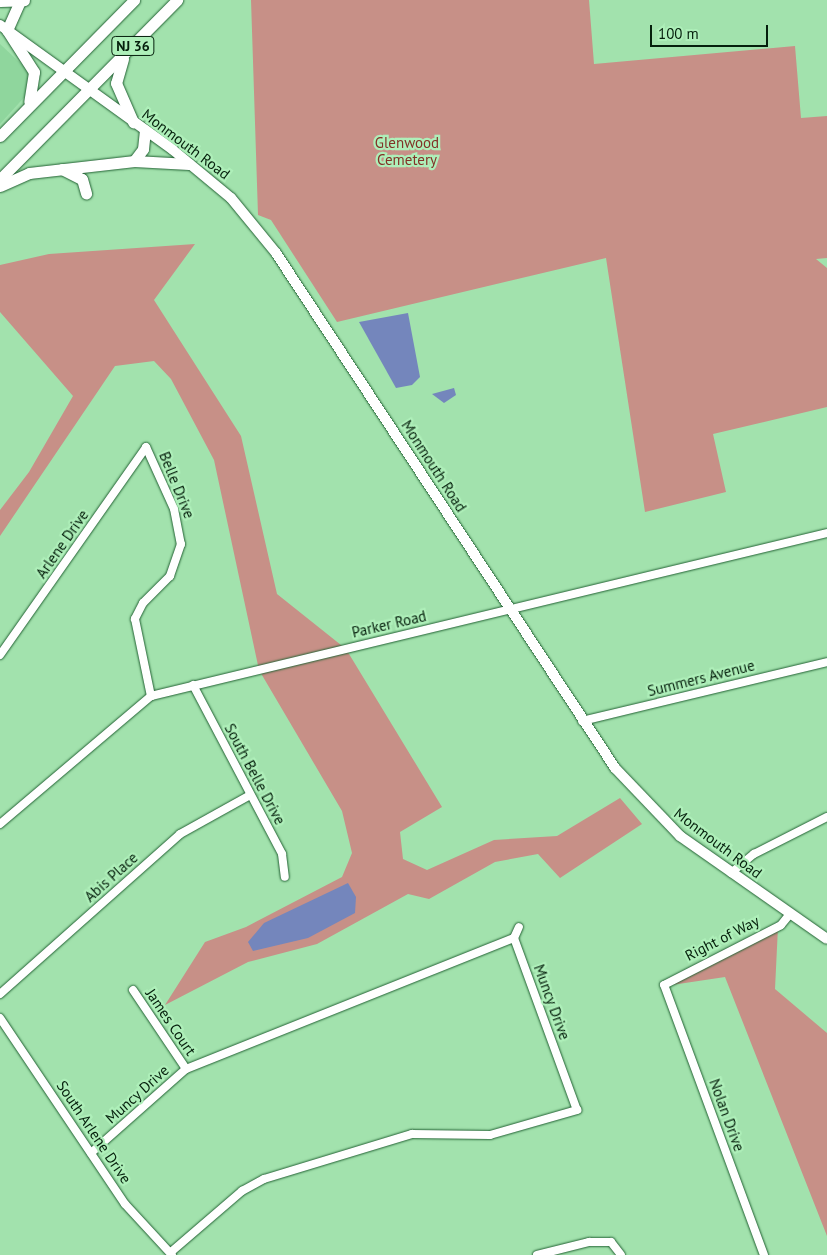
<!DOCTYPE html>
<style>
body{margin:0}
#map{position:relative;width:827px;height:1255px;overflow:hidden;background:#a2e2ad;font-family:"PT Sans",sans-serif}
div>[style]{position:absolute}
.built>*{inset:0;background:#8fd69d}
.green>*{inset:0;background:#c79087}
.water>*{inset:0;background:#7486bc}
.roads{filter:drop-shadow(0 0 1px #236234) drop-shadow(0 0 1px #236234)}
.minor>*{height:8px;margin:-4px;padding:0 4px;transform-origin:4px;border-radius:4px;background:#fff}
.major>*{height:10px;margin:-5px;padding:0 5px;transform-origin:5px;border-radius:5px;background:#fff}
.highway>*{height:11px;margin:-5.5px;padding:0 5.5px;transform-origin:5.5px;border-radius:5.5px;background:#fff}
span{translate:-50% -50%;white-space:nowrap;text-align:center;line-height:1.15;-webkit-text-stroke:4.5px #aeefb9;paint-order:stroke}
.shield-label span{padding:1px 4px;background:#aeefb9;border:1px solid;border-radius:4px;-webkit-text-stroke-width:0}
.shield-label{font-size:14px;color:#051f0c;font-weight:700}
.park-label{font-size:15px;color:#823228}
.street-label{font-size:15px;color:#051f0c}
.scale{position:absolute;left:650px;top:25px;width:118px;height:22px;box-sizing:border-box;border:2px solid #051f0c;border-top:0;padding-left:6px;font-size:15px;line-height:18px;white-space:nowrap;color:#051f0c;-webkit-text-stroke:4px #aeefb9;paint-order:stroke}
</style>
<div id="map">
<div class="built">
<i style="clip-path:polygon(0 44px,32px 74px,29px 92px,0 124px)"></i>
</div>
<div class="green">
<i style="clip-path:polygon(251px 0,589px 0,594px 64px,795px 46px,801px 118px,827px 116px,827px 258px,816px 259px,827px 268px,827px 407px,713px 434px,726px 492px,645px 512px,606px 258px,337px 322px,271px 220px,258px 215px)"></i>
<i style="clip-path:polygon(195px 244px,154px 300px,241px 436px,277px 594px,346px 649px,442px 807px,400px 832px,403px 859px,427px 870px,494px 840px,557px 836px,620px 798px,642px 824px,560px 878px,538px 854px,495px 862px,429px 899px,408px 894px,317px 944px,248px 962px,165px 1005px,205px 942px,246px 927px,342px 877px,352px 853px,342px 811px,259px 670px,214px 460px,171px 379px,154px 361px,115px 366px,0 536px,0 510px,29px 472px,73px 396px,0 312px,0 265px,49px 254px)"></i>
<i style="clip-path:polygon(778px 927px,775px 989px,827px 1033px,827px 1236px,725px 977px,665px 986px)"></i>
</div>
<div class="water">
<i style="clip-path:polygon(408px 313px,420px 377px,412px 385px,396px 388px,359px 322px)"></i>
<i style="clip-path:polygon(454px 388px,456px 395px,444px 403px,432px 394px)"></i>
<i style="clip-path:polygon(348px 883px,356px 897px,355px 913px,308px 938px,253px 951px,248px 942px,264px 923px)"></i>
</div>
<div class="roads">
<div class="minor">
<i style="left:0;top:655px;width:254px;rotate:-54.9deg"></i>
<i style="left:146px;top:447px;width:68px;rotate:65.7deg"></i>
<i style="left:174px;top:509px;width:36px;rotate:79deg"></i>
<i style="left:181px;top:544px;width:34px;rotate:109deg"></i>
<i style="left:170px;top:576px;width:38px;rotate:135deg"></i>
<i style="left:143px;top:603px;width:18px;rotate:117deg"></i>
<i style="left:135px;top:619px;width:79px;rotate:78.3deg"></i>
<i style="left:193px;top:685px;width:191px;rotate:62.2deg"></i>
<i style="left:282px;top:854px;width:23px;rotate:83deg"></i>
<i style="left:582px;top:721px;width:252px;rotate:-13.5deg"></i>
<i style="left:0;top:824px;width:198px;rotate:-40.3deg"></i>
<i style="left:151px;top:696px;width:695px;rotate:-13.56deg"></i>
<i style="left:731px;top:873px;width:30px;rotate:-40deg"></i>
<i style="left:754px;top:854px;width:82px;rotate:-26.9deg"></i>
<i style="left:514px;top:938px;width:183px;rotate:69.9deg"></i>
<i style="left:514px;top:938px;width:12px;rotate:-66deg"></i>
<i style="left:133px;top:990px;width:95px;rotate:56.1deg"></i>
<i style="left:0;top:994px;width:241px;rotate:-41.6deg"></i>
<i style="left:180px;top:834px;width:80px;rotate:-29.1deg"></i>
<i style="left:0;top:1018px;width:224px;rotate:56.1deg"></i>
<i style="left:125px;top:1204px;width:69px;rotate:47.3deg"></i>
<i style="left:91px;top:1153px;width:127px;rotate:-41.5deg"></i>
<i style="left:186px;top:1069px;width:353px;rotate:-21.8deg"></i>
<i style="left:171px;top:1252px;width:94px;rotate:-40.7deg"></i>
<i style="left:242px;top:1191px;width:25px;rotate:-29deg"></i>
<i style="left:264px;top:1179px;width:155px;rotate:-16.9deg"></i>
<i style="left:412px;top:1134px;width:78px;rotate:0.7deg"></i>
<i style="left:490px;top:1135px;width:91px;rotate:-16deg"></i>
<i style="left:537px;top:1255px;width:54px;rotate:-14deg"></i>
<i style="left:589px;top:1242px;width:22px"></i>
<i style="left:611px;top:1242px;width:16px;rotate:52deg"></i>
<i style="left:764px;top:1255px;width:288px;rotate:-110.3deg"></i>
<i style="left:664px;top:985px;width:131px;rotate:-27.1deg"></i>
<i style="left:781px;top:925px;width:14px;rotate:-51deg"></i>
</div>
<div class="major">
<i style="left:0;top:25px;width:213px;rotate:35.8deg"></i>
<i style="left:173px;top:150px;width:75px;rotate:39.6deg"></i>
<i style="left:231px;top:198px;width:71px;rotate:50.7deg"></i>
<i style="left:276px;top:253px;width:617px;rotate:56.64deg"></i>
<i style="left:615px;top:768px;width:94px;rotate:46.3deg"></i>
<i style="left:680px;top:836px;width:179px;rotate:35deg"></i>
</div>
<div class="highway">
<i style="left:0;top:1px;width:24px;rotate:-2deg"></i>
<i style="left:20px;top:1px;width:32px;rotate:114deg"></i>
<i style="left:7px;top:30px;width:50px;rotate:57.3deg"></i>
<i style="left:34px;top:72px;width:30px;rotate:99deg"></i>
<i style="left:123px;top:59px;width:25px;rotate:106deg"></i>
<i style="left:116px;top:83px;width:43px;rotate:66.4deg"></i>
<i style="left:0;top:136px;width:191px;rotate:-45.4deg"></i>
<i style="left:134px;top:161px;width:55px;rotate:3.1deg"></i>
<i style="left:62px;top:169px;width:22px;rotate:27deg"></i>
<i style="left:82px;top:179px;width:15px;rotate:74deg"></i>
<i style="left:0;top:179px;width:252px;rotate:-45.3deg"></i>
<i style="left:0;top:186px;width:32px;rotate:-24deg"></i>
<i style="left:29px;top:173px;width:106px;rotate:-6.5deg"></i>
<i style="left:134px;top:161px;width:15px;rotate:-53deg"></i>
<i style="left:143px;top:149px;width:19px;rotate:-84deg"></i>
</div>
</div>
<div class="shield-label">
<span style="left:133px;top:46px">NJ 36</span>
</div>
<div class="park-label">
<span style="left:407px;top:151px">Glenwood<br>Cemetery</span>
</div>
<div class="street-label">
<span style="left:186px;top:144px;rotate:37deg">Monmouth Road</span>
<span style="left:434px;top:466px;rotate:57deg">Monmouth Road</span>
<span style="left:177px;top:485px;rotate:68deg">Belle Drive</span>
<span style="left:62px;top:544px;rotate:-55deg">Arlene Drive</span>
<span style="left:389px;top:624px;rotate:-13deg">Parker Road</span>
<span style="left:701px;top:678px;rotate:-14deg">Summers Avenue</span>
<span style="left:255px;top:774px;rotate:62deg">South Belle Drive</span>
<span style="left:718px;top:843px;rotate:37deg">Monmouth Road</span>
<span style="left:111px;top:877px;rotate:-42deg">Abis Place</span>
<span style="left:722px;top:938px;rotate:-27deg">Right of Way</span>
<span style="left:552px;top:1002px;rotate:70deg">Muncy Drive</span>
<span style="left:171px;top:1022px;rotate:56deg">James Court</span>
<span style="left:137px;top:1094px;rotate:-42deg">Muncy Drive</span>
<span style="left:727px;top:1115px;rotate:70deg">Nolan Drive</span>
<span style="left:94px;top:1132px;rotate:56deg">South Arlene Drive</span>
</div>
<div class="scale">100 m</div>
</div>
